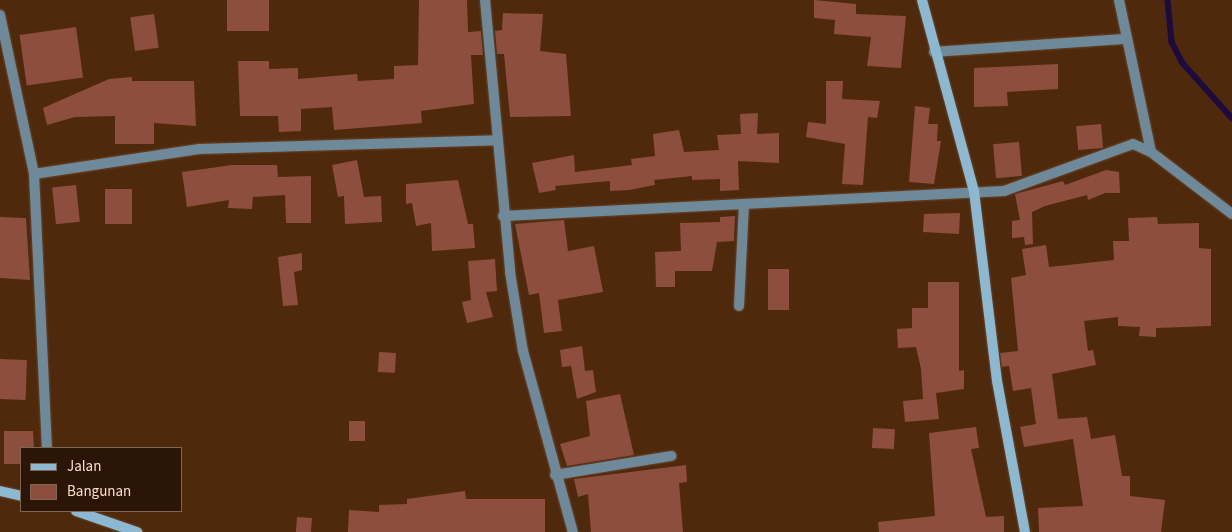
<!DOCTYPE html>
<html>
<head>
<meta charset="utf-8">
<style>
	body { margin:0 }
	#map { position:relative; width:1232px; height:532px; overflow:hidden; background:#4e290b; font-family:"Source Sans 3",sans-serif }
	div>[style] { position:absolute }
	.stream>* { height:5.5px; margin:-2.75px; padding:0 2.75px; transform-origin:2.75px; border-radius:2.75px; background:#1e0b3e }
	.building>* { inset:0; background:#8e4e3e; transform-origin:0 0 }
	.roads { filter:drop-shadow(0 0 1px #6a4629) drop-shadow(0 0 1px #6a4629) }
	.street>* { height:10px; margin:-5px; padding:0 5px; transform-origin:5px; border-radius:5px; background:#6e8999 }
	.secondary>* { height:10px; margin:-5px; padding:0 5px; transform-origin:5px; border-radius:5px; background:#8db8d2 }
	span { translate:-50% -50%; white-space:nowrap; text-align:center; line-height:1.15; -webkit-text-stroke:4.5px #2b1506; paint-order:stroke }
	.legend { position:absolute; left:20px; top:447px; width:162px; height:65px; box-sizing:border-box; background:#2b1506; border:1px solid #7f6554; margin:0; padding:6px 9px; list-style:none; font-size:15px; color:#fcddc9 }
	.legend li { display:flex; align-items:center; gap:10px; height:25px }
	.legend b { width:25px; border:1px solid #7f6554 }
</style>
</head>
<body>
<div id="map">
	<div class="stream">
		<i style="left:1168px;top:0;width:42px;rotate:84.6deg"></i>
		<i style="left:1172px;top:42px;width:22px;rotate:63deg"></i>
		<i style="left:1182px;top:62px;width:75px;rotate:48.2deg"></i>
	</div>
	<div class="building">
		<i style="left:227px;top:0;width:42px;height:31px"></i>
		<i style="clip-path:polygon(419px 0,467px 0,468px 32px,481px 31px,483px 55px,471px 55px,474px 104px,421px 111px,422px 123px,334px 130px,332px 107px,301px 109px,301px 131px,279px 132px,278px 116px,240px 116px,238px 61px,269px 61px,269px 69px,298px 68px,298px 79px,357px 74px,358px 81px,394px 79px,394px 66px,418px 65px)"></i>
		<i style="clip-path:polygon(814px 0,856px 4px,856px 14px,906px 16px,901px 68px,867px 66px,871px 37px,834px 34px,835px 20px,814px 18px)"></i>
		<i style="clip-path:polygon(503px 13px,543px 14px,540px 51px,566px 54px,571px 116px,510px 117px,504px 54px,497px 54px,495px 31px,502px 30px)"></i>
		<i style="left:154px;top:14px;width:34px;height:24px;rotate:82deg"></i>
		<i style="left:76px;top:27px;width:51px;height:57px;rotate:82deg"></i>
		<i style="clip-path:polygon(1058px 64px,1058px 89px,1007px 92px,1008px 106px,974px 107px,974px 68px)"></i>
		<i style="clip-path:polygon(132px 77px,132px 81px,194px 81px,196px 126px,154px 123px,154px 144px,115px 144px,115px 116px,75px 117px,47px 125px,43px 108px,109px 79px)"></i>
		<i style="clip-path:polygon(826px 81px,843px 81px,842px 99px,880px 101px,877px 118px,868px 117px,863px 185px,842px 184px,845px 144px,806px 137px,808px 122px,826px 124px)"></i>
		<i style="clip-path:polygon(915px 106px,930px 108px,928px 124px,938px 124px,937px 141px,941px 141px,934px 184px,909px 182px)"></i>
		<i style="clip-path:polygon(758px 113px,757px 134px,779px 133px,779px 163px,738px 161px,739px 190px,720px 191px,720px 179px,692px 180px,692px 176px,654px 180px,655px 185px,629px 190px,610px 191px,610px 181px,555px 186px,556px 190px,539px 193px,532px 163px,574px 155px,575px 172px,632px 165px,631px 159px,655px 156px,653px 134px,679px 130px,684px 152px,719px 150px,717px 135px,741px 134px,740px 114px)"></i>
		<i style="left:1101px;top:124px;width:24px;height:25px;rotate:85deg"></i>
		<i style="left:1019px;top:142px;width:34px;height:26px;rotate:85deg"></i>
		<i style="clip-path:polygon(357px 160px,364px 197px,381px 196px,382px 222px,345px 224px,344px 196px,338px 197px,332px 165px)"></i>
		<i style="clip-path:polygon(232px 165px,277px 165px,278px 177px,311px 176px,311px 223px,286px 223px,285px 195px,253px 197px,252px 209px,228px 208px,229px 200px,187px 207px,182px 172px)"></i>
		<i style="clip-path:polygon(1106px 170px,1119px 172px,1120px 193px,1105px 193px,1088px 200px,1087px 195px,1045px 206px,1032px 212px,1033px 244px,1025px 245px,1024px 237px,1012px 238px,1012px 221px,1020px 220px,1015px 194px,1063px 181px,1065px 185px)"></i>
		<i style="clip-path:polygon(458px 180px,468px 224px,473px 224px,475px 248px,432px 251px,431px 223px,416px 226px,412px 203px,406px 204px,406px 184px)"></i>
		<i style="left:76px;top:185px;width:37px;height:24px;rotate:84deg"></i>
		<i style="left:105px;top:189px;width:27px;height:35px"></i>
		<i style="clip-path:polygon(960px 213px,959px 234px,923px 232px,924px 214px)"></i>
		<i style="clip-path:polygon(735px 216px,734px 241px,717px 242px,712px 271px,675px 271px,675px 287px,656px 287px,655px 252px,681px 251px,680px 223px,720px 222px,720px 217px)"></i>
		<i style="clip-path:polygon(0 217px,26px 218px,30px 280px,0 278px)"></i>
		<i style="clip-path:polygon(1157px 217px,1158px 224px,1199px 223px,1199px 248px,1211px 249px,1211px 326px,1156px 328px,1156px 337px,1139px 336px,1140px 327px,1118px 326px,1118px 317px,1084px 321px,1088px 351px,1093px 350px,1096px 365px,1052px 374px,1058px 419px,1087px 417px,1091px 439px,1115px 435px,1122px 476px,1130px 476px,1130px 496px,1165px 500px,1161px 532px,1039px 532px,1038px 508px,1083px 506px,1073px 439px,1024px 447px,1020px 427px,1036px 424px,1031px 388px,1013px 391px,1009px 366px,1002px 367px,1000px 353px,1018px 351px,1011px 278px,1026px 275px,1022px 249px,1046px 245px,1049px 267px,1114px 260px,1113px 241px,1129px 241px,1128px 218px)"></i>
		<i style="clip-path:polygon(564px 220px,568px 251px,594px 246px,603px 292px,558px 300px,562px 331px,544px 333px,539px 293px,529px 295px,515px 224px)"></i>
		<i style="clip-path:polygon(302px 253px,302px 270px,294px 272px,298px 305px,283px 306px,278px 257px)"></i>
		<i style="clip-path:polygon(495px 259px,497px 291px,486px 292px,493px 317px,467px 323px,462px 302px,471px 300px,468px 261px)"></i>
		<i style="left:768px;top:269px;width:21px;height:41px"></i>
		<i style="clip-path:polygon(928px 282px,959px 282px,959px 371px,964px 370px,964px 389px,936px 393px,939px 419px,905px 422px,903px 401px,923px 399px,921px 369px,916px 347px,898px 348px,897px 329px,912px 328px,912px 308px,928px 308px)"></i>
		<i style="clip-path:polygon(582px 346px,585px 371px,593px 370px,596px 392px,577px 399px,571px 366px,562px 367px,560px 350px)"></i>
		<i style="left:379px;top:352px;width:17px;height:20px;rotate:3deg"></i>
		<i style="left:0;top:359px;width:27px;height:40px;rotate:2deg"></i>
		<i style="clip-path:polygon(620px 394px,634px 455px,567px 466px,560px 444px,590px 436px,586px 401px)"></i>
		<i style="left:349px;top:421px;width:16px;height:20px"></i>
		<i style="clip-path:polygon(976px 427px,979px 448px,971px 449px,986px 517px,1004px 516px,1004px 532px,879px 532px,878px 522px,935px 516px,929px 433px)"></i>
		<i style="left:873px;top:428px;width:22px;height:20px;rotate:3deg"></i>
		<i style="clip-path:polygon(4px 431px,33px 431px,34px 448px,21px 448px,21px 464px,4px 464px)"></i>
		<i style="clip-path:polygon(686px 465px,687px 482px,679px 483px,683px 532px,591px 532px,588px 494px,578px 497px,574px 479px)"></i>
		<i style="clip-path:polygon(465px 491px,466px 499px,545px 499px,545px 532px,348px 532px,349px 510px,379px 512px,379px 505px,407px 504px,407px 499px)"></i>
		<i style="left:297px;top:517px;width:15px;height:15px;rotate:4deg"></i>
	</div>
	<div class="roads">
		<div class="street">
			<i style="left:485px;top:0;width:273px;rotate:84.7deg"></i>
			<i style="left:510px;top:272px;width:80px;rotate:80.7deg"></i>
			<i style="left:523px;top:351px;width:188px;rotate:74.6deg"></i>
			<i style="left:1119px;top:0;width:155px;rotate:78.1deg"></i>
			<i style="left:0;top:15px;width:163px;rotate:77.9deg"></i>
			<i style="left:34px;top:174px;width:274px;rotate:87.3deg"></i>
			<i style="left:934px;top:52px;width:189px;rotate:-3.9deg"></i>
			<i style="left:34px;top:174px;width:167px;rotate:-8.6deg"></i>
			<i style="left:199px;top:149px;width:299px;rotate:-1.7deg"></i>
			<i style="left:503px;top:216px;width:502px;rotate:-2.86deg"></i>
			<i style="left:1004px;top:191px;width:137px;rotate:-20deg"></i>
			<i style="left:1133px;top:144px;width:20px;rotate:24deg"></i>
			<i style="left:1151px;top:152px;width:102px;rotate:37.4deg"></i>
			<i style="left:739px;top:306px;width:102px;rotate:-87.2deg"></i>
			<i style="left:555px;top:475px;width:118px;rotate:-9.3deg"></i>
		</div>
		<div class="secondary">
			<i style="left:922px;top:0;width:198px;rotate:74.8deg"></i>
			<i style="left:974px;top:191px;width:191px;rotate:83.1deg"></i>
			<i style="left:997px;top:381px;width:154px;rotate:79.5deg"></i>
			<i style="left:0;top:491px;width:22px;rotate:13deg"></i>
			<i style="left:76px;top:511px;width:65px;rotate:19deg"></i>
		</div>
	</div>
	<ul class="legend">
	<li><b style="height:6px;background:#8db8d2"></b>Jalan</li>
	<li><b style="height:14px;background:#8e4e3e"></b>Bangunan</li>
	</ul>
</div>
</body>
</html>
